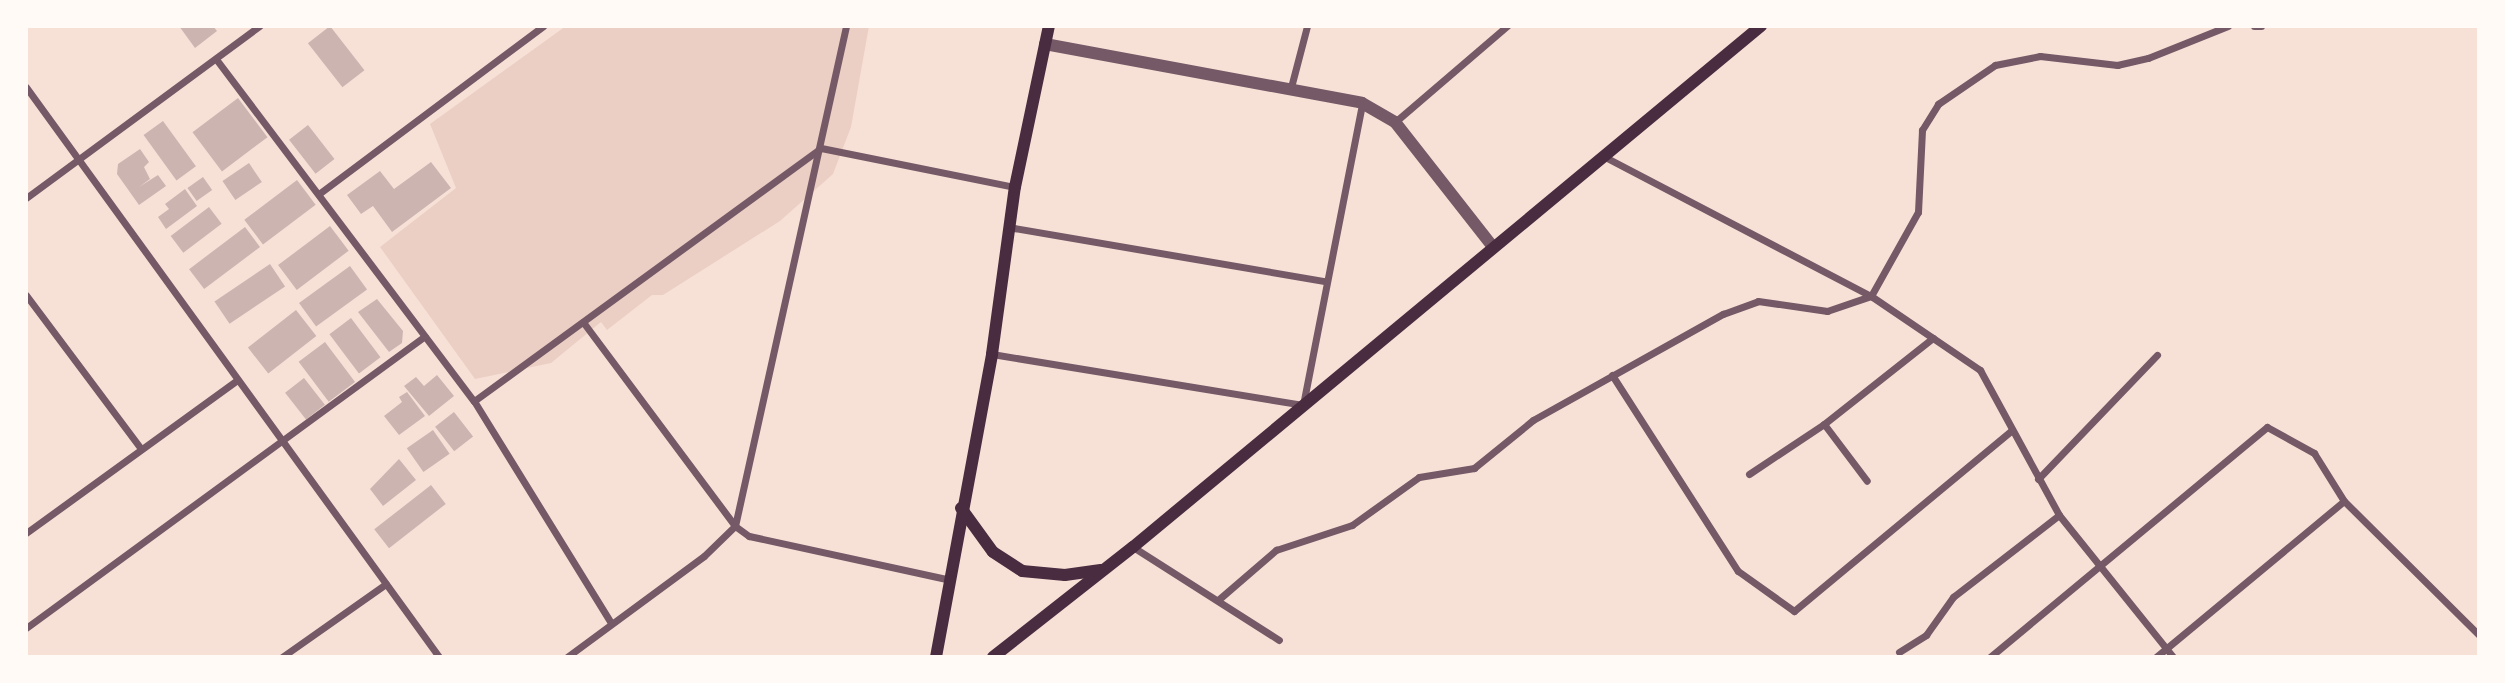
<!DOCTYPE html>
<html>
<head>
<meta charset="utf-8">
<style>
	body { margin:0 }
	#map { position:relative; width:2505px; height:683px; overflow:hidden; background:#f7e1d7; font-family:"Space Grotesk",sans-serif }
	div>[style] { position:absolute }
	.green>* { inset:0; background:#ebcfc5 }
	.building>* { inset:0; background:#ccb4b1; transform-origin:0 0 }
	.minor>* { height:7px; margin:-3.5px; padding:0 3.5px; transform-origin:3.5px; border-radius:3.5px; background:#755966 }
	.tertiary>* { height:12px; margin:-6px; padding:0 6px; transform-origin:6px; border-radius:6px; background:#755966 }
	.secondary>* { height:12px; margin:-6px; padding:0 6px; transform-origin:6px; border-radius:6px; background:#4a2c40 }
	span { translate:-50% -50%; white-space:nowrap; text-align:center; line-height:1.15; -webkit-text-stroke:5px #fffaf5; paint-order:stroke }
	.frame { position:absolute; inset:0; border:28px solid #fffaf5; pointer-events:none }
</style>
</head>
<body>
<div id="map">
	<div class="green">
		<i style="clip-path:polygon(566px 26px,869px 26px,851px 127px,833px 174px,780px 221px,663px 295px,652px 295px,607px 330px,601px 322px,551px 363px,475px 379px,380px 247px,456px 188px,430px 124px)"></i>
	</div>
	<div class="building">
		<i style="clip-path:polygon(179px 26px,213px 26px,217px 31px,195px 48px)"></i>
		<i style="left:330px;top:26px;width:56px;height:28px;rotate:52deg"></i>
		<i style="left:238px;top:98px;width:49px;height:57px;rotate:53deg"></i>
		<i style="left:163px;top:121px;width:56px;height:24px;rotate:54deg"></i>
		<i style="left:308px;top:125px;width:43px;height:24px;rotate:52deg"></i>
		<i style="clip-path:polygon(140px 149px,149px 162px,144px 167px,150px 179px,139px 187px,158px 175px,166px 186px,139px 205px,117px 174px,118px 164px)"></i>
		<i style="clip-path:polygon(431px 162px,451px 188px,392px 232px,373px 206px,361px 214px,347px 195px,380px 171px,394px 189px)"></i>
		<i style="left:249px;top:163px;width:23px;height:32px;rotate:56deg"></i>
		<i style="left:203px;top:177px;width:16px;height:19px;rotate:55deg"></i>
		<i style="left:297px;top:180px;width:31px;height:66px;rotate:53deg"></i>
		<i style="clip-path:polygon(185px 189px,197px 206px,166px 229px,158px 217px,169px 209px,165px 204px)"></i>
		<i style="left:209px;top:207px;width:21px;height:48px;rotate:53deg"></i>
		<i style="left:330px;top:226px;width:31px;height:65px;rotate:53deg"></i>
		<i style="left:245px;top:227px;width:25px;height:70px;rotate:53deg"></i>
		<i style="left:270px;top:264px;width:27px;height:67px;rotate:56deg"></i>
		<i style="left:350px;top:266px;width:29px;height:63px;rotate:54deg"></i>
		<i style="clip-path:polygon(377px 299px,403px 331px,402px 343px,389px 352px,358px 312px)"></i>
		<i style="left:296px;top:310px;width:33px;height:61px;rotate:52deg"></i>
		<i style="left:351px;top:318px;width:49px;height:27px;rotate:53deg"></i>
		<i style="left:325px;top:342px;width:50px;height:33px;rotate:53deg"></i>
		<i style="clip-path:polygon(437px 375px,454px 396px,429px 416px,404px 386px,416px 377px,424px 386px)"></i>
		<i style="left:304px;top:378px;width:34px;height:24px;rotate:52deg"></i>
		<i style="clip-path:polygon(407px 392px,425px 416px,399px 435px,384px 416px,402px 402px,399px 397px)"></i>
		<i style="left:454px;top:412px;width:31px;height:24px;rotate:52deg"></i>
		<i style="left:433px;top:430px;width:29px;height:32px;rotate:55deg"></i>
		<i style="clip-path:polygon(399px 459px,416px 480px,383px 506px,370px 489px)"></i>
		<i style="left:431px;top:485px;width:24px;height:72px;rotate:52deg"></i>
	</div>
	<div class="minor">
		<i style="left:2254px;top:26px;width:7px"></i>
		<i style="left:216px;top:59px;width:428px;rotate:53deg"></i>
		<i style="left:474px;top:401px;width:261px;rotate:58.3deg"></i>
		<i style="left:26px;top:87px;width:704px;rotate:54.07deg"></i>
		<i style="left:1290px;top:91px;width:67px;rotate:-75.3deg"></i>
		<i style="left:1395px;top:122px;width:148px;rotate:-40.6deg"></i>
		<i style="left:1605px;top:157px;width:300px;rotate:27.6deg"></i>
		<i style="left:1871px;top:296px;width:132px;rotate:34.2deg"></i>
		<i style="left:1980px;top:370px;width:165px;rotate:61.4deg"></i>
		<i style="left:2059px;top:515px;width:182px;rotate:51.2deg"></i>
		<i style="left:320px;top:193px;width:279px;rotate:-36.8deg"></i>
		<i style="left:26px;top:198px;width:290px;rotate:-36.4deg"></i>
		<i style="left:1008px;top:227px;width:321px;rotate:9.7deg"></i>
		<i style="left:26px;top:295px;width:192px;rotate:53.2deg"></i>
		<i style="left:583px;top:322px;width:254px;rotate:53.3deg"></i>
		<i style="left:735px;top:526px;width:17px;rotate:36deg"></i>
		<i style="left:749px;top:536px;width:203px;rotate:12.3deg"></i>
		<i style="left:992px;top:354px;width:315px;rotate:9.3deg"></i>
		<i style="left:1303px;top:405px;width:308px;rotate:-78.9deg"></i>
		<i style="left:1612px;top:375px;width:233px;rotate:57.3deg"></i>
		<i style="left:1738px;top:571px;width:69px;rotate:35.5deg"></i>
		<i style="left:1794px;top:611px;width:283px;rotate:-39.7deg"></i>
		<i style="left:474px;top:401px;width:429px;rotate:-36.1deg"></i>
		<i style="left:821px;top:148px;width:198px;rotate:11.4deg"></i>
		<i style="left:1824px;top:424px;width:71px;rotate:53deg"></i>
		<i style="left:1749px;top:474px;width:90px;rotate:-33.7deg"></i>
		<i style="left:1824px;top:424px;width:139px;rotate:-38.3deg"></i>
		<i style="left:2038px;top:479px;width:172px;rotate:-46.2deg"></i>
		<i style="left:26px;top:533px;width:261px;rotate:-35.9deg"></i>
		<i style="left:1133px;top:547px;width:173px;rotate:32.5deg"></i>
		<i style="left:1218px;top:600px;width:77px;rotate:-40.8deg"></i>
		<i style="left:1276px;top:550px;width:80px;rotate:-18.2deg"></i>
		<i style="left:1352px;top:525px;width:82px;rotate:-35.6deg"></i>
		<i style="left:1419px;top:477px;width:56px;rotate:-9.3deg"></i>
		<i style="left:1474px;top:468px;width:76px;rotate:-39.1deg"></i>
		<i style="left:1533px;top:420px;width:218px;rotate:-29.2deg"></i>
		<i style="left:1723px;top:314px;width:37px;rotate:-20deg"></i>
		<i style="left:1758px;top:301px;width:70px;rotate:8.2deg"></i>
		<i style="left:1827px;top:311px;width:46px;rotate:-18.8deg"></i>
		<i style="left:1871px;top:296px;width:96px;rotate:-60.8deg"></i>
		<i style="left:1918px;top:212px;width:82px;rotate:-87.2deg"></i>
		<i style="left:1922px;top:130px;width:31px;rotate:-58deg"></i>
		<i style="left:1938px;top:104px;width:69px;rotate:-34.4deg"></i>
		<i style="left:1995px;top:65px;width:46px;rotate:-11.3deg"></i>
		<i style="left:2040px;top:56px;width:78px;rotate:6.7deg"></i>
		<i style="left:2117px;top:65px;width:32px;rotate:-13deg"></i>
		<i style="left:2148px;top:58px;width:86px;rotate:-21.8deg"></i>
		<i style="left:26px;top:628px;width:494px;rotate:-36.2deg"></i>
		<i style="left:1899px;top:652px;width:32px;rotate:-32deg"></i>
		<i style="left:1926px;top:635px;width:47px;rotate:-54.6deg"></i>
		<i style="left:1953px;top:597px;width:134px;rotate:-37.7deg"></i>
		<i style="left:282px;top:657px;width:127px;rotate:-35.1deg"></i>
		<i style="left:567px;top:657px;width:170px;rotate:-36.4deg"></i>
		<i style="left:704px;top:556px;width:43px;rotate:-44.1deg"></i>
		<i style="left:735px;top:526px;width:512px;rotate:-77.48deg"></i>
		<i style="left:1990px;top:657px;width:360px;rotate:-39.7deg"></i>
		<i style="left:2267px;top:427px;width:54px;rotate:29deg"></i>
		<i style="left:2314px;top:453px;width:57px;rotate:58deg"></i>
		<i style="left:2344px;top:501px;width:190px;rotate:44.8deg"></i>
		<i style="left:2156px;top:657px;width:244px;rotate:-39.7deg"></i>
	</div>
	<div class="tertiary">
		<i style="left:1045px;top:44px;width:322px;rotate:10.5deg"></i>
		<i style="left:1362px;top:103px;width:38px;rotate:30deg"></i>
		<i style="left:1395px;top:122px;width:159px;rotate:51.9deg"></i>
	</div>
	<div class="secondary">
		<i style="left:961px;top:508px;width:54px;rotate:54deg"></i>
		<i style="left:993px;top:552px;width:35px;rotate:33deg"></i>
		<i style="left:1022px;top:571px;width:43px;rotate:5.3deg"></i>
		<i style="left:1065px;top:575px;width:36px;rotate:-8deg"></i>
		<i style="left:936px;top:657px;width:308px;rotate:-79.5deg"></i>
		<i style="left:992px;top:354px;width:169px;rotate:-82.2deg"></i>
		<i style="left:1015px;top:187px;width:165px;rotate:-78.1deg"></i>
		<i style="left:993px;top:657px;width:178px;rotate:-38.2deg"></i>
		<i style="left:1133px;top:547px;width:816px;rotate:-39.68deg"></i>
	</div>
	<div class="frame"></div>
</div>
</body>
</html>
